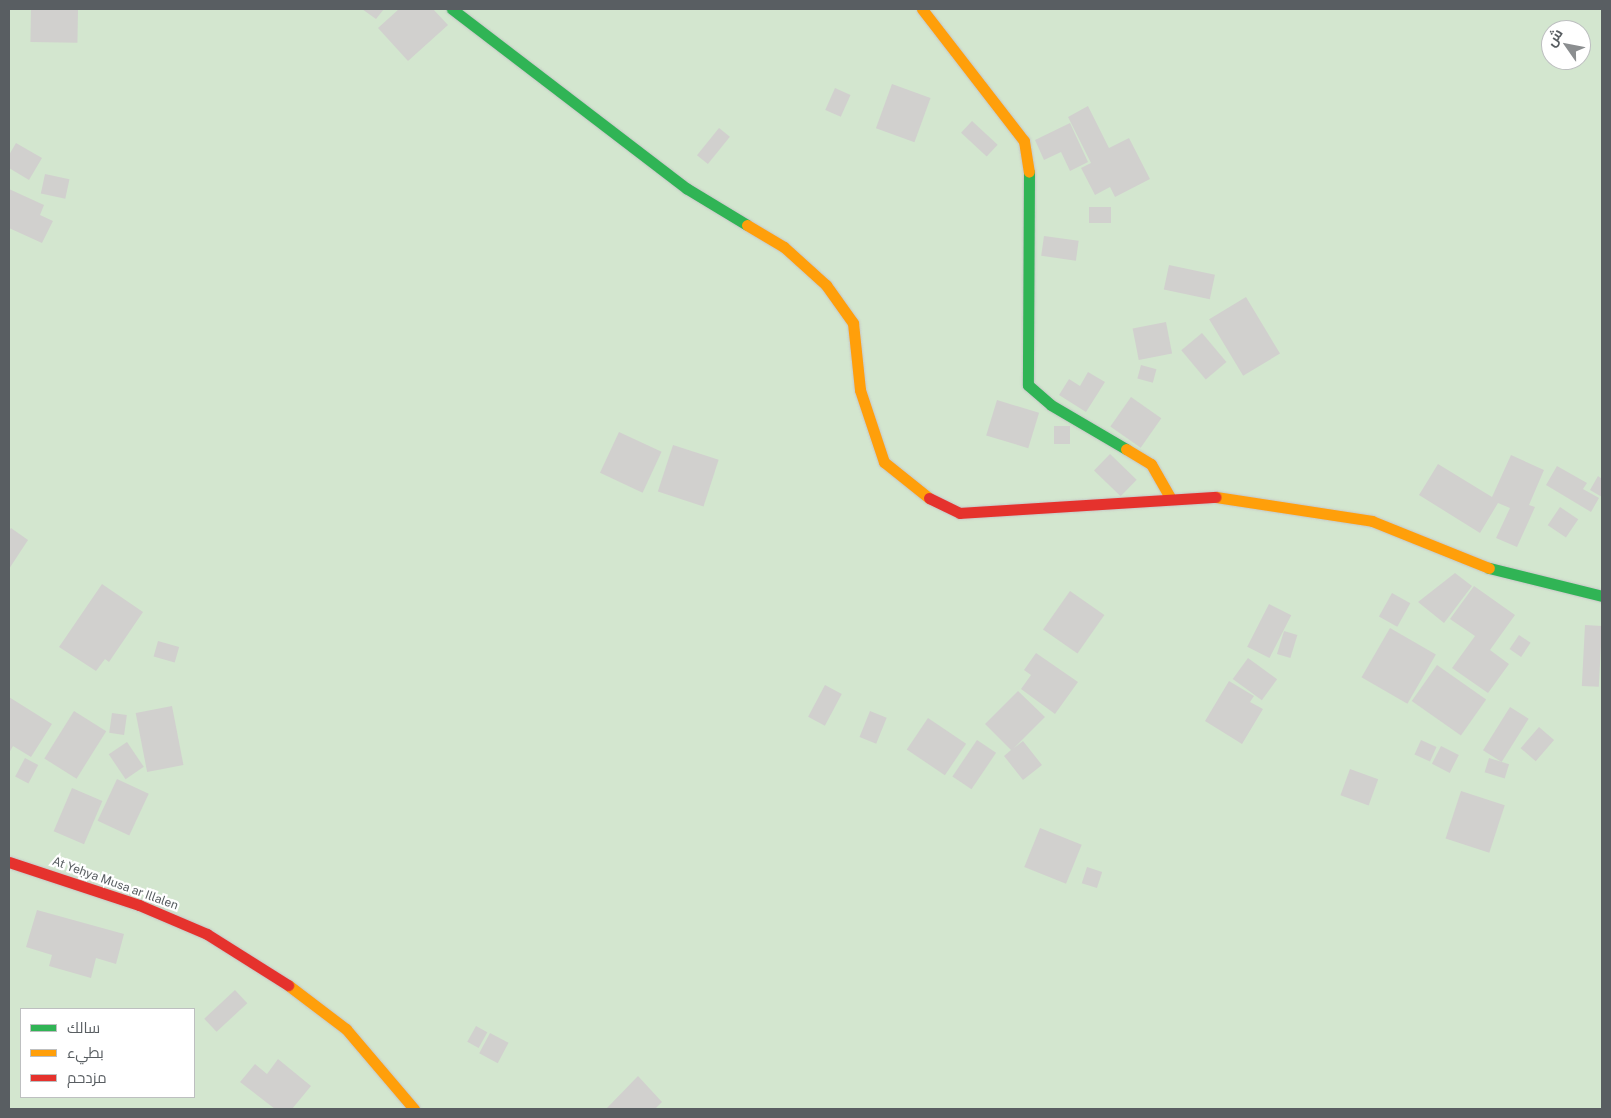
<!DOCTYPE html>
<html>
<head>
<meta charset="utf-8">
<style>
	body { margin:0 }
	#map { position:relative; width:1611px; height:1118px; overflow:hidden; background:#e9e8e4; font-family:"Public Sans",Cairo,sans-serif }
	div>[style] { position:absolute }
	.green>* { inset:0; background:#d3e6cf }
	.building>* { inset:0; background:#d1d0ce; transform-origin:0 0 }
	.roads { filter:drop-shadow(0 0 1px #c6c6c6) drop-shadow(0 0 1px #c6c6c6) }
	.fast>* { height:11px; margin:-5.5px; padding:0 5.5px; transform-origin:5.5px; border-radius:5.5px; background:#30b455 }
	.slow>* { height:11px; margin:-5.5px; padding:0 5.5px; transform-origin:5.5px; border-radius:5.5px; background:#ff9f0a }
	.jam>* { height:11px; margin:-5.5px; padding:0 5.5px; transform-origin:5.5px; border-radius:5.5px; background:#e5322d }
	span { translate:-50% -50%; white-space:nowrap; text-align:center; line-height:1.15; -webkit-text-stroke:4.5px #fff; paint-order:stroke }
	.street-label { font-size:12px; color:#595e62 }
	.frame { position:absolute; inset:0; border:10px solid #595e62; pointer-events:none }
	.legend { position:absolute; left:20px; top:1008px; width:175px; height:90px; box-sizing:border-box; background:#fff; border:1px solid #bdbfc0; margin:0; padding:6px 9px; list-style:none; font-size:15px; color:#595e62 }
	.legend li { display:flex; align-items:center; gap:10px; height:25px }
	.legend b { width:25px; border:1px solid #bdbfc0 }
	.north { position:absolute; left:1541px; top:20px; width:50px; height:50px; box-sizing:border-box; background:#fff; border:1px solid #bdbfc0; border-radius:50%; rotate:303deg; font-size:14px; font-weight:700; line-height:20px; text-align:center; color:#595e62 }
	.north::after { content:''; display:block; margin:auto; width:18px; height:22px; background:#8b8e90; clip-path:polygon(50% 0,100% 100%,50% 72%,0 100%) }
</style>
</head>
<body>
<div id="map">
	<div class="green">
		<i style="clip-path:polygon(evenodd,9px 9px,1602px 9px,1602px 1109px,9px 1109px,9px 9px,1551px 30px,1581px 30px,1581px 60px,1551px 60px,1551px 30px,9px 9px,21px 1009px,194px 1009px,194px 1097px,21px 1097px,21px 1009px)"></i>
	</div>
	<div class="building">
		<i style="left:31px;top:9px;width:47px;height:33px;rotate:1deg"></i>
		<i style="clip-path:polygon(362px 9px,384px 9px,376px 19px)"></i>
		<i style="clip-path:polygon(399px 9px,433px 9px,448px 25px,408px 61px,378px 28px)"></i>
		<i style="left:892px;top:84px;width:41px;height:47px;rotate:20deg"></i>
		<i style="left:835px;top:88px;width:17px;height:24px;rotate:24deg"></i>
		<i style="clip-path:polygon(1088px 106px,1109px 148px,1129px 138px,1150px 179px,1115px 197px,1110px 187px,1095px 195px,1081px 168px,1091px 163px,1068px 117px)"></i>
		<i style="left:972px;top:121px;width:35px;height:16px;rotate:43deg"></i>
		<i style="clip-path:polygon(1070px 123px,1088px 162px,1070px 171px,1061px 152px,1044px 160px,1035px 140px)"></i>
		<i style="left:719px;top:128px;width:14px;height:35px;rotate:39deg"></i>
		<i style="clip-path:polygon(16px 143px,42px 158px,29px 180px,9px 168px,9px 155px)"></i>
		<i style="left:45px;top:174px;width:25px;height:20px;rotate:12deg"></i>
		<i style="clip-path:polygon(9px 189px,44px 205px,40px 215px,53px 221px,42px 243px,9px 228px)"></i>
		<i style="left:1089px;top:207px;width:22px;height:16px"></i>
		<i style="left:1044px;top:236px;width:35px;height:20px;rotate:8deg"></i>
		<i style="left:1169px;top:265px;width:47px;height:25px;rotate:12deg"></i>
		<i style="left:1246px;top:297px;width:66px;height:43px;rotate:59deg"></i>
		<i style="left:1166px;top:322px;width:32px;height:34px;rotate:79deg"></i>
		<i style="left:1202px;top:333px;width:38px;height:27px;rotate:50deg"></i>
		<i style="left:1141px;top:365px;width:16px;height:14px;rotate:15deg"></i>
		<i style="clip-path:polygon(1088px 372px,1105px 382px,1086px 412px,1059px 395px,1069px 379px,1080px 386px)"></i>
		<i style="left:1131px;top:397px;width:37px;height:36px;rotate:35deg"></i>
		<i style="left:997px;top:400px;width:44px;height:37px;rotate:17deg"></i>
		<i style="left:1054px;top:426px;width:16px;height:18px"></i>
		<i style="left:619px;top:432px;width:47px;height:45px;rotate:25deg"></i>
		<i style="left:673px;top:445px;width:48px;height:49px;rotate:18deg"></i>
		<i style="left:1110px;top:454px;width:37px;height:23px;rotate:44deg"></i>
		<i style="clip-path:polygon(1511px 455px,1544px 470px,1529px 505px,1535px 507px,1517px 547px,1496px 538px,1510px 508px,1498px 503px,1480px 533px,1419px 495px,1438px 464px,1492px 497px)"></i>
		<i style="clip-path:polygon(1557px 466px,1587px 483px,1583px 489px,1599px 498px,1591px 512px,1546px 485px)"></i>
		<i style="clip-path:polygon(1598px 476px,1602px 479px,1602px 497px,1590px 490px)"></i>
		<i style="left:1560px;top:507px;width:22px;height:22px;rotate:34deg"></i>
		<i style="clip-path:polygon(11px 528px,28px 540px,9px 569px,9px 531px)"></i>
		<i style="clip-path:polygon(1455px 573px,1472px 586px,1444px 623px,1418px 602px)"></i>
		<i style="clip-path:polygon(102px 584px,143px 612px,109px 662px,105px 659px,96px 671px,59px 647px)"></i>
		<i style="clip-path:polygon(1474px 586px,1515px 615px,1490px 650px,1509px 664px,1488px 693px,1452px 668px,1475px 636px,1450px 619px)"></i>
		<i style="left:1070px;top:591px;width:42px;height:47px;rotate:35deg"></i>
		<i style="left:1392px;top:593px;width:21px;height:27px;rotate:29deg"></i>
		<i style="left:1269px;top:604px;width:25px;height:48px;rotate:27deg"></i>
		<i style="left:1585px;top:625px;width:17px;height:61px;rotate:3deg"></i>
		<i style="left:1390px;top:628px;width:53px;height:57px;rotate:30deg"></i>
		<i style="left:1284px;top:631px;width:14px;height:24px;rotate:17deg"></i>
		<i style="left:1519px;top:635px;width:14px;height:17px;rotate:34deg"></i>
		<i style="left:158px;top:641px;width:22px;height:16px;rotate:16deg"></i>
		<i style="clip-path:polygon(1036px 653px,1078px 682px,1055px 714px,1021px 689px,1031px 675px,1024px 670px)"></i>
		<i style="left:1248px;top:658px;width:36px;height:26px;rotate:36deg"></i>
		<i style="left:1437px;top:665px;width:60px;height:44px;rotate:35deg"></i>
		<i style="clip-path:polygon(1229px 681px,1254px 696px,1250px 702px,1263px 709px,1242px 744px,1205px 721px)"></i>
		<i style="left:825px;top:685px;width:19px;height:36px;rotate:28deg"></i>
		<i style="clip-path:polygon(1018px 691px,1045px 717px,1014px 748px,1023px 741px,1042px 765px,1023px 780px,1004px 756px,1011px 750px,985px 724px)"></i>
		<i style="clip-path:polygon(9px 697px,52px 724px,31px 757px,13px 746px,9px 753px)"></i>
		<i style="left:172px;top:706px;width:60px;height:37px;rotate:79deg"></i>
		<i style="left:1510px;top:707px;width:22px;height:51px;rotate:32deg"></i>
		<i style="left:74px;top:711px;width:38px;height:56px;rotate:32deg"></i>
		<i style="left:870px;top:711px;width:18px;height:28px;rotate:22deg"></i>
		<i style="left:112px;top:713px;width:15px;height:20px;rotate:8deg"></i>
		<i style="left:928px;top:718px;width:46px;height:38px;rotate:34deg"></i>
		<i style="left:1539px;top:727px;width:20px;height:28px;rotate:41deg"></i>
		<i style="left:977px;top:740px;width:23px;height:44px;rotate:34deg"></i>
		<i style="left:1421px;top:740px;width:17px;height:16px;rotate:24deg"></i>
		<i style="left:127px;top:742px;width:30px;height:22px;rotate:56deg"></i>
		<i style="left:1441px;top:746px;width:20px;height:20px;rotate:27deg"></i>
		<i style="left:25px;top:758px;width:15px;height:21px;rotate:28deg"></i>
		<i style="left:1489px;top:758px;width:21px;height:15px;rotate:17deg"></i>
		<i style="left:1350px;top:769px;width:30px;height:28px;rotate:20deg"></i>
		<i style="left:117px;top:779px;width:35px;height:46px;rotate:25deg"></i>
		<i style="left:72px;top:788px;width:33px;height:47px;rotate:23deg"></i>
		<i style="left:1461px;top:791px;width:46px;height:50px;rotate:18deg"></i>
		<i style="left:1040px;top:828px;width:45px;height:42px;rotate:22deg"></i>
		<i style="left:1087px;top:867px;width:16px;height:17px;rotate:18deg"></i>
		<i style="clip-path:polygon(37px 910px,124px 934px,116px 964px,96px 958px,91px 978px,49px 966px,52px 955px,26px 947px)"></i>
		<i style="left:235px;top:990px;width:18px;height:42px;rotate:47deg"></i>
		<i style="left:476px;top:1026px;width:13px;height:18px;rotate:29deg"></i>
		<i style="left:490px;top:1033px;width:21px;height:23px;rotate:28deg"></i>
		<i style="clip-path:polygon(278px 1059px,311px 1086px,292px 1109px,275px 1109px,240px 1082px,255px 1064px,267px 1074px)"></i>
		<i style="clip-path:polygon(638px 1076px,662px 1102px,655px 1109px,606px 1109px)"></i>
	</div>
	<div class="roads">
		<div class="fast">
			<i style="left:452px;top:9px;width:295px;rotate:37.4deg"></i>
			<i style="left:686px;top:188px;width:71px;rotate:31.2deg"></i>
			<i style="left:1029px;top:172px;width:213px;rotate:90.3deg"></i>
			<i style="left:1028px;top:385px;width:30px;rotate:41deg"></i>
			<i style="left:1051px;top:405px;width:87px;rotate:30.4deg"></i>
			<i style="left:1489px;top:568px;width:116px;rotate:13.9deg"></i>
		</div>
		<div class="slow">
			<i style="left:922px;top:9px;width:167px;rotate:52.3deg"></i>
			<i style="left:1024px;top:141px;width:31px;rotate:81deg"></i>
			<i style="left:747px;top:225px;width:43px;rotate:30.7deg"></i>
			<i style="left:784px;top:247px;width:57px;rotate:42.1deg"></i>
			<i style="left:826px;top:285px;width:47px;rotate:54.6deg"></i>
			<i style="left:853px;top:323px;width:67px;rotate:84deg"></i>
			<i style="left:860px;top:390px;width:76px;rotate:71.6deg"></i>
			<i style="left:884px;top:462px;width:58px;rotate:38.7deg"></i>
			<i style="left:1126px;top:449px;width:29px;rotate:31deg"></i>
			<i style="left:1151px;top:464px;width:40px;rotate:60.3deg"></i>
			<i style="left:1216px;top:497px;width:158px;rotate:8.7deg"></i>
			<i style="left:1372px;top:521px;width:126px;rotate:21.9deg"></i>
			<i style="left:288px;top:985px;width:73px;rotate:37.2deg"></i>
			<i style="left:346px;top:1029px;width:105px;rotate:49.6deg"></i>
		</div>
		<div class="jam">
			<i style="left:929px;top:498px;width:34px;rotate:26deg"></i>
			<i style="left:960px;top:513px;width:256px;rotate:-3.6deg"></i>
			<i style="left:9px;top:862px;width:137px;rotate:18.3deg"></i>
			<i style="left:139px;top:905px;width:74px;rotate:23.1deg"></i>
			<i style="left:207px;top:934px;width:96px;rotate:32.2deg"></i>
		</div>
	</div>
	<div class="street-label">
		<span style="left:115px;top:884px;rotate:20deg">At Yeḥya Musa ar Illalen</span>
	</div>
	<div class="frame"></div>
	<ul class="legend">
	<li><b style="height:6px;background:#30b455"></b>سالك</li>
	<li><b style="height:6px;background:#ff9f0a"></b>بطيء</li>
	<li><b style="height:6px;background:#e5322d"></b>مزدحم</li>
	</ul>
	<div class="north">ش</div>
</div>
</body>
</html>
